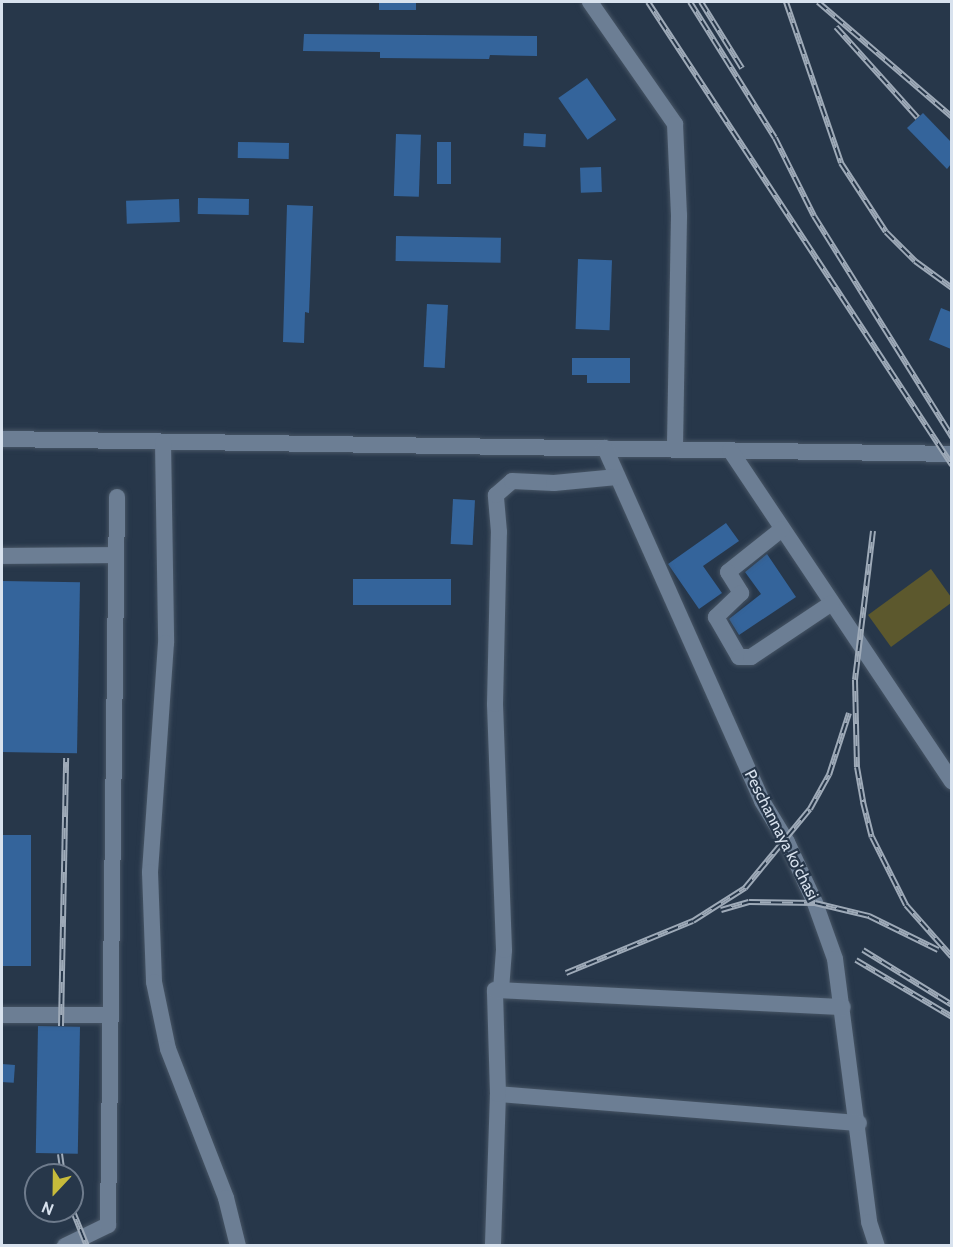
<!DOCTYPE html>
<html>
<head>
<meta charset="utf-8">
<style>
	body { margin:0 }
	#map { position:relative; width:953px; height:1247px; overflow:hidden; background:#27374a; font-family:Cabin,sans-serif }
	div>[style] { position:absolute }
	.green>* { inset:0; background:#5c582d }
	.building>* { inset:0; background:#34649b; transform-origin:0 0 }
	.roads { filter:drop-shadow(0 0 2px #475565) drop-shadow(0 0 2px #475565) }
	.minor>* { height:16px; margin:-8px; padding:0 8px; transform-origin:8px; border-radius:8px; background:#6c7e94 }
	.rail>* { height:6px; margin-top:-3px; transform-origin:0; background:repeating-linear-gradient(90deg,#27374a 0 11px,#9eaab8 0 22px); box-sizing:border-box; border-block:2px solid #9eaab8 }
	span { translate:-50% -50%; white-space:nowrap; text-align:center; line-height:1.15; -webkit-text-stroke:4.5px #27374a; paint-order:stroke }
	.street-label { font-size:16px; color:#d8e2ee }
	.frame { position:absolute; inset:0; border:3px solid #d8e2ee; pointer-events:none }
	.north { position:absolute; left:24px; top:1163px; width:60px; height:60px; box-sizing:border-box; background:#27374a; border:2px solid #6e7b8c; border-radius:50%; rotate:202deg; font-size:16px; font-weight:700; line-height:24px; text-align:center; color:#d8e2ee }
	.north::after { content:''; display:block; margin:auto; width:21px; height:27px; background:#c7bb3b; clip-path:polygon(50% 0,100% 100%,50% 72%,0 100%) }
</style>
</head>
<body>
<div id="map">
	<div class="green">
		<i style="clip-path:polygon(931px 569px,951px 597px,951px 603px,891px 647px,868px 615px)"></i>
	</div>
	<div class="building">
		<i style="left:379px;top:2px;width:37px;height:8px"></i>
		<i style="clip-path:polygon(304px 34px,537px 36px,537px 56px,490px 55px,489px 59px,380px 58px,380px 52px,303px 51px)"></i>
		<i style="left:587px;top:78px;width:51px;height:35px;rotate:55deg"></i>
		<i style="clip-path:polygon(923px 113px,951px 142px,951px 164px,947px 169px,907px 128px)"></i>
		<i style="left:524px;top:133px;width:22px;height:13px;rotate:3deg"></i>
		<i style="left:396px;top:134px;width:25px;height:62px;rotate:2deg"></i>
		<i style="left:238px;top:142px;width:51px;height:16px;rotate:1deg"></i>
		<i style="left:437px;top:142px;width:14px;height:42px"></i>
		<i style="left:601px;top:167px;width:25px;height:21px;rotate:88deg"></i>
		<i style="left:198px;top:198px;width:51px;height:16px;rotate:1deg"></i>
		<i style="left:179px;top:199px;width:23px;height:53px;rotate:88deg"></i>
		<i style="clip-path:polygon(287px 205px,313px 206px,309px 313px,305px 312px,304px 343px,283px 342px)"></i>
		<i style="left:396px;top:236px;width:105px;height:25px;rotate:1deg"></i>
		<i style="left:578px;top:259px;width:34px;height:70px;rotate:2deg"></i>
		<i style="left:427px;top:304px;width:21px;height:63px;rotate:3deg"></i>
		<i style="clip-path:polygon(941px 308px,951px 312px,951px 349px,929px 340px)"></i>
		<i style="clip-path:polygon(572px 358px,630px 358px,630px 383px,587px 383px,587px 375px,572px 375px)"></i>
		<i style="left:453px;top:499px;width:22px;height:45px;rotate:3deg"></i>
		<i style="clip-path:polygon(726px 523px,739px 541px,703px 566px,722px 593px,699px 609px,668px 564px)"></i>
		<i style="clip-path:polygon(767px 554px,796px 597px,739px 635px,729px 619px,761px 594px,745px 572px)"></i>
		<i style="left:353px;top:579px;width:98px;height:26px"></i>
		<i style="left:2px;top:581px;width:78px;height:171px;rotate:1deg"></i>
		<i style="left:2px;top:835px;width:29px;height:131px"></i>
		<i style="left:38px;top:1026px;width:42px;height:127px;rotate:1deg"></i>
		<i style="left:2px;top:1064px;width:13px;height:18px;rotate:4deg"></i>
	</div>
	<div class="roads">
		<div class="minor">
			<i style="left:590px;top:2px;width:149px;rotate:55.1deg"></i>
			<i style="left:675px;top:124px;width:92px;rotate:87.5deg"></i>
			<i style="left:679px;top:216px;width:233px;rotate:91deg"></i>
			<i style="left:2px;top:439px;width:950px;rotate:0.9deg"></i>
			<i style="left:163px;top:442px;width:201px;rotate:89.1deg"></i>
			<i style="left:166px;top:643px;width:230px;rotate:94deg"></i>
			<i style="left:150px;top:872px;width:110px;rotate:87.9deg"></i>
			<i style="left:154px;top:982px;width:68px;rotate:78.2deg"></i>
			<i style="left:168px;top:1049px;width:160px;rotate:68.7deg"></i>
			<i style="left:226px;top:1198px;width:49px;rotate:76deg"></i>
			<i style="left:605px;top:448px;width:386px;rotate:66deg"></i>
			<i style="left:762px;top:801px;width:48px;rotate:58.6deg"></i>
			<i style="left:787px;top:842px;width:67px;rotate:65.3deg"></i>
			<i style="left:815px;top:903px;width:59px;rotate:70.3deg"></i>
			<i style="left:835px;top:959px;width:265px;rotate:82.6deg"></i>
			<i style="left:869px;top:1222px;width:25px;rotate:72deg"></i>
			<i style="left:730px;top:450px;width:399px;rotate:56.2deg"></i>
			<i style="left:782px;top:529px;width:69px;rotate:141.5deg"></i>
			<i style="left:728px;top:572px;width:25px;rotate:58deg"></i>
			<i style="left:741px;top:593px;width:35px;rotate:136deg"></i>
			<i style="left:716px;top:617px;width:46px;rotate:60.1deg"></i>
			<i style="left:739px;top:657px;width:12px"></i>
			<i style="left:751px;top:657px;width:97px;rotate:-33.7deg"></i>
			<i style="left:2px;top:556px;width:114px;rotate:-0.5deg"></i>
			<i style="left:501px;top:990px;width:40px;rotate:-85.7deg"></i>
			<i style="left:504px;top:950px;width:246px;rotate:-92.1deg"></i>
			<i style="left:495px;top:704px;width:172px;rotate:-88.7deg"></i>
			<i style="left:499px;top:532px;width:37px;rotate:-95deg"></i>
			<i style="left:496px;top:495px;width:21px;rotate:-41deg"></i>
			<i style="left:512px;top:481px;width:42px;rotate:2.7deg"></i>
			<i style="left:554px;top:483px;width:63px;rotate:-5.4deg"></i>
			<i style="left:2px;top:1015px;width:109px"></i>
			<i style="left:498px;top:1094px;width:362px;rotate:4.6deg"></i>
			<i style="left:493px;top:1244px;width:150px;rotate:-88.1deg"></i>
			<i style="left:498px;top:1094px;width:104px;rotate:-91.7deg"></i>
			<i style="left:495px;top:990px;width:348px;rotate:2.8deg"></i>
			<i style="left:65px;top:1246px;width:48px;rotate:-26deg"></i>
			<i style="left:108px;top:1225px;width:728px;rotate:-89.29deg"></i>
		</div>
	</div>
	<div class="rail">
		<i style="left:648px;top:2px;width:554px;rotate:56.71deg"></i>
		<i style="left:690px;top:2px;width:160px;rotate:58deg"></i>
		<i style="left:775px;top:138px;width:87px;rotate:63.4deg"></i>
		<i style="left:814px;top:216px;width:261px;rotate:58deg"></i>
		<i style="left:701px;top:2px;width:78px;rotate:58.2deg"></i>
		<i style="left:786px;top:2px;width:170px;rotate:71.1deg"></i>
		<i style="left:841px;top:163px;width:82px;rotate:56.9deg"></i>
		<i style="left:886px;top:232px;width:41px;rotate:45deg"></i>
		<i style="left:915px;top:261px;width:46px;rotate:36.1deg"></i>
		<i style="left:818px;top:2px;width:177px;rotate:40.6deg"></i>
		<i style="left:836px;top:27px;width:122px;rotate:48deg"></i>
		<i style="left:873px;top:531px;width:150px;rotate:96.9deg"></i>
		<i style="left:855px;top:680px;width:87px;rotate:88.7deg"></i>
		<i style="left:857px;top:767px;width:36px;rotate:80deg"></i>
		<i style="left:863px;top:802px;width:36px;rotate:76deg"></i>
		<i style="left:872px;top:837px;width:76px;rotate:63.4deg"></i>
		<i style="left:906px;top:905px;width:69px;rotate:48.5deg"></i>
		<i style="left:721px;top:910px;width:29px;rotate:-16deg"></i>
		<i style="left:749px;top:902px;width:66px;rotate:0.9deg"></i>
		<i style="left:815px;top:903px;width:56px;rotate:13.5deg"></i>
		<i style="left:869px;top:916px;width:77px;rotate:26.2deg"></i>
		<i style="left:863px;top:950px;width:105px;rotate:31.7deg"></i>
		<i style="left:856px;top:960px;width:112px;rotate:30.7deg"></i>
		<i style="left:566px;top:973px;width:137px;rotate:-22.3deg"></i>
		<i style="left:693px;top:921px;width:62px;rotate:-32.4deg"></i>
		<i style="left:745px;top:888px;width:102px;rotate:-50.6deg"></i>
		<i style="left:810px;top:809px;width:39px;rotate:-61deg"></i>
		<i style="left:829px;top:775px;width:65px;rotate:-72.1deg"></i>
		<i style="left:61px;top:1026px;width:268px;rotate:-88.9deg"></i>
		<i style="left:60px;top:1154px;width:21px;rotate:82deg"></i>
		<i style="left:72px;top:1209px;width:40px;rotate:68deg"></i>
	</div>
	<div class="street-label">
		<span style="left:781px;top:835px;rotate:63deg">Peschannaya ko'chasi</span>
	</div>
	<div class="frame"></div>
	<div class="north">N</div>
</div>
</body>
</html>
